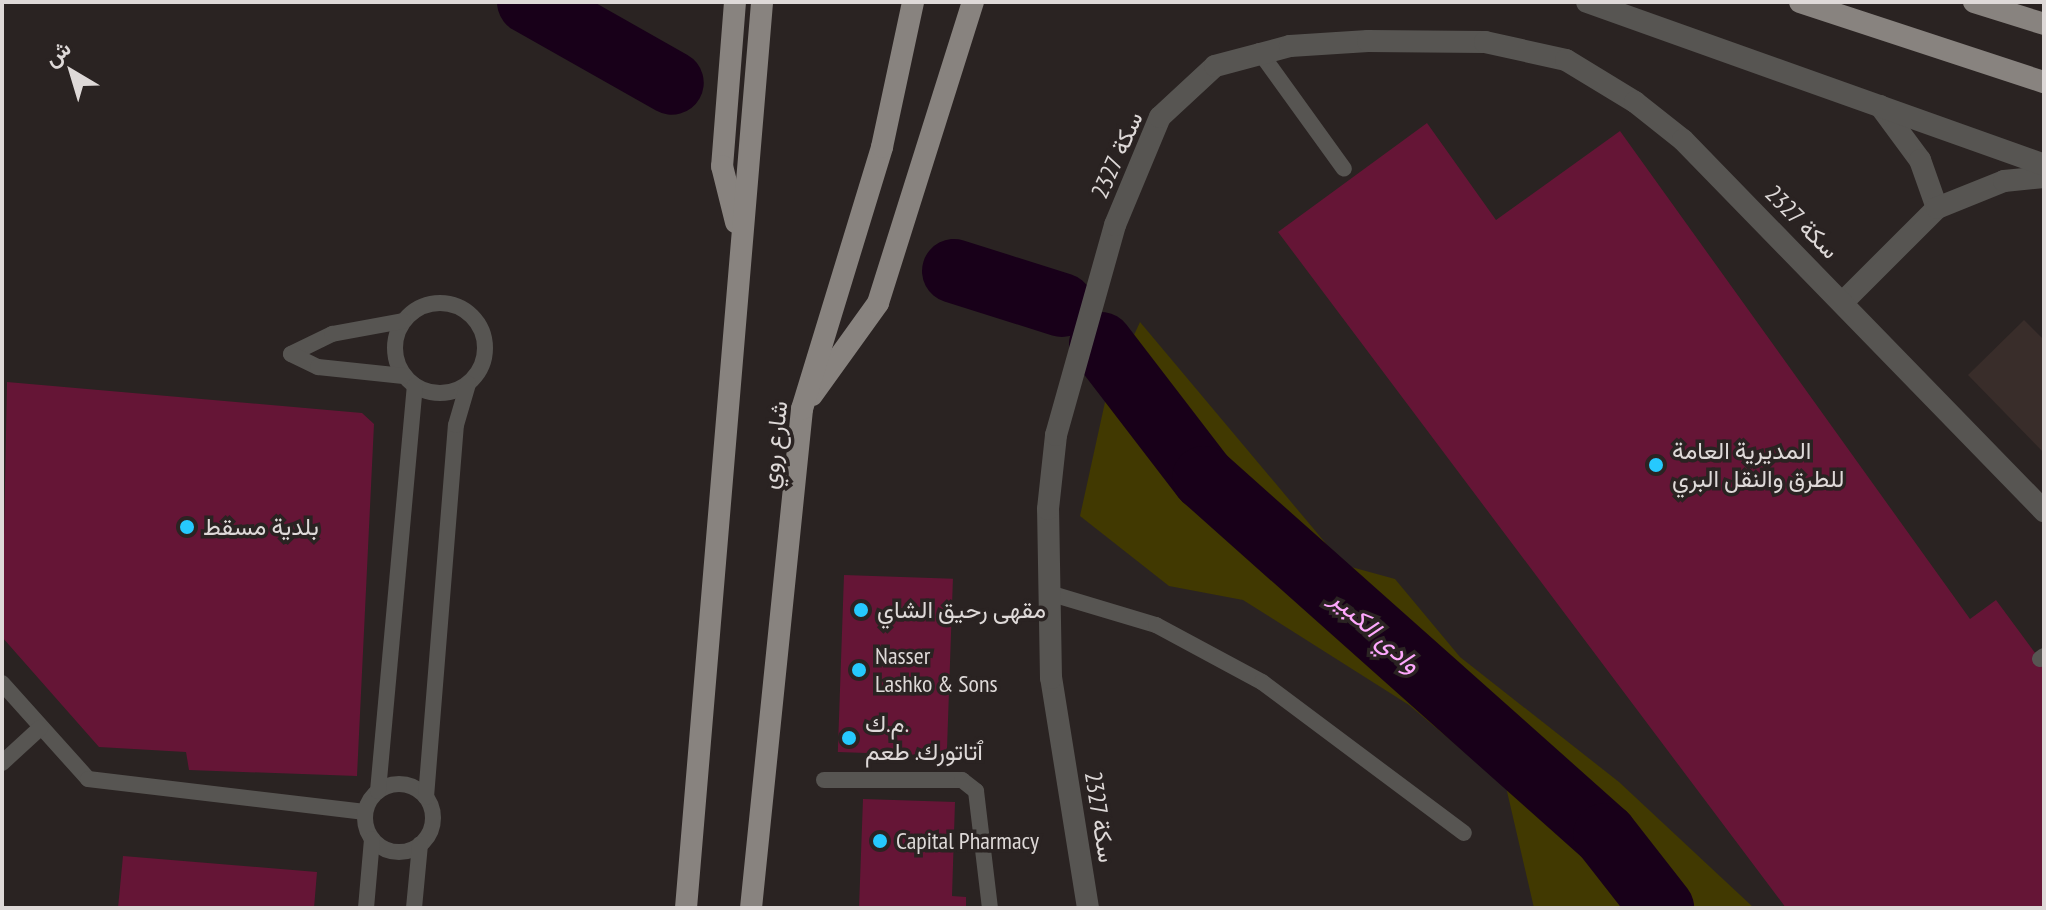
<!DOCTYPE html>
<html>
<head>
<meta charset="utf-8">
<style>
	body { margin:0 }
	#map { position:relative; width:2046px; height:910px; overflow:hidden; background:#2a2322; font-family:"PT Sans Narrow",Vazirmatn,sans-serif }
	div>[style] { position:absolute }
	.built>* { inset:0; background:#392d2a }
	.green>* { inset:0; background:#413901 }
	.river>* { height:64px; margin:-32px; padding:0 32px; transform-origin:32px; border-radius:32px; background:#180019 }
	.building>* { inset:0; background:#651536; transform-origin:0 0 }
	.service>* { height:16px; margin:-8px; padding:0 8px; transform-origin:8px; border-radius:8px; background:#575552 }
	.service>.ring { margin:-8px; padding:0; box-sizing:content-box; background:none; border:16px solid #575552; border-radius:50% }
	.minor>* { height:22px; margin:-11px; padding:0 11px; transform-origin:11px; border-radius:11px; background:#575552 }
	.tertiary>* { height:22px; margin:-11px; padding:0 11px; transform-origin:11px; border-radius:11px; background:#575552 }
	.primary>* { height:22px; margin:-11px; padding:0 11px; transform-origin:11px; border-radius:11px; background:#88837f }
	.dots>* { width:22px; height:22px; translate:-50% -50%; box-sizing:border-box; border:4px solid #2a2322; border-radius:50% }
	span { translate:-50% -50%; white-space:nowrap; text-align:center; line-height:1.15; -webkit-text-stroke:7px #2a2322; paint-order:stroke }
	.street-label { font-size:24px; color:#ded9d8 }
	.poi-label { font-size:24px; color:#ded9d8 }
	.left { translate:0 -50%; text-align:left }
	.water-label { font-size:26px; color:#fea8fd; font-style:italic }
	.frame { position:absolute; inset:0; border:4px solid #ded9d8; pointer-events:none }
	.north { position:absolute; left:32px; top:32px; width:80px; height:80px; -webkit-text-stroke:6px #2a2322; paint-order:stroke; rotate:322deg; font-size:22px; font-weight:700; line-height:32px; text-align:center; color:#ded9d8 }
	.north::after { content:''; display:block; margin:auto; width:28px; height:36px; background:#ded9d8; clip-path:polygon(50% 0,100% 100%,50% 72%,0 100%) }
</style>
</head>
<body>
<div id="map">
	<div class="built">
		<i style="clip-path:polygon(2024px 320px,2044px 340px,2044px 453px,1968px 375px)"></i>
	</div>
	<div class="green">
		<i style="clip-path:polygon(1140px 322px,1344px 565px,1395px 579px,1460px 657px,1619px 782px,1754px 908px,1534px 908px,1506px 787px,1409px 705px,1243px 600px,1169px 586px,1080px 516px,1107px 393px)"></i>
	</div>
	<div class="river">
		<i style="left:529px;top:2px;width:164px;rotate:29.5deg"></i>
		<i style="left:954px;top:271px;width:113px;rotate:17.5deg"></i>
		<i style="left:1101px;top:344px;width:169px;rotate:52.5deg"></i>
		<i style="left:1204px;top:478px;width:537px;rotate:41.68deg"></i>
		<i style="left:1605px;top:835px;width:93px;rotate:52deg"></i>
	</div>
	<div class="building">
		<i style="clip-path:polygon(1427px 123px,1496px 220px,1620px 131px,1970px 619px,1996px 600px,2044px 665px,2044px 908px,1786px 908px,1278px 232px)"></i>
		<i style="clip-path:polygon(7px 382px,362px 413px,374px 424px,357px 776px,189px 770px,186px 752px,99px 747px,2px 637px)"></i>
		<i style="left:844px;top:575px;width:109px;height:177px;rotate:2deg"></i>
		<i style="clip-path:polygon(863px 799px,955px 802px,952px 896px,966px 897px,966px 908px,859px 908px)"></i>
		<i style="clip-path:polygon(123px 856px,317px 872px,314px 908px,118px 908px)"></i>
	</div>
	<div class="service">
		<i style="left:1259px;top:51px;width:145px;rotate:54.2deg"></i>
		<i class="ring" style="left:395px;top:303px;width:74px;height:74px"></i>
		<i style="left:291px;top:354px;width:46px;rotate:-26deg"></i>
		<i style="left:332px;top:334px;width:72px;rotate:-10.4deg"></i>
		<i style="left:291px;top:354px;width:30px;rotate:26deg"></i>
		<i style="left:318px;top:367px;width:86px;rotate:6deg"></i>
		<i style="left:1049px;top:593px;width:112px;rotate:16.7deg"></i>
		<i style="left:1156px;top:625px;width:120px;rotate:28.3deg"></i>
		<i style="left:1262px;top:682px;width:252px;rotate:36.8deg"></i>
		<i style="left:2040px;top:659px;width:5px;rotate:-37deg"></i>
		<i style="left:2px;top:683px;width:129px;rotate:48.1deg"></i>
		<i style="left:88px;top:779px;width:279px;rotate:6.8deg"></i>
		<i style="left:2px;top:763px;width:52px;rotate:-42.6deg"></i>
		<i style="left:824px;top:780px;width:138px"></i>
		<i style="left:962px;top:780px;width:18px;rotate:38deg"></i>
		<i style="left:976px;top:791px;width:118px;rotate:83.2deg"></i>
		<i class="ring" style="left:365px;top:784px;width:52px;height:52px"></i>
		<i style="left:378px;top:791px;width:407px;rotate:-84.8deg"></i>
		<i style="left:426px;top:797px;width:373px;rotate:-85.4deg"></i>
		<i style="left:456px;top:425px;width:43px;rotate:-73.7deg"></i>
		<i style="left:366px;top:908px;width:69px;rotate:-85deg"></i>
		<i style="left:414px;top:908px;width:64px;rotate:-84.6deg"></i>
	</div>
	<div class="minor">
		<i style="left:1880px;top:106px;width:67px;rotate:53.5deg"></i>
		<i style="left:1920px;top:160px;width:51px;rotate:70.5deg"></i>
		<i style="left:1844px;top:301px;width:132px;rotate:-45deg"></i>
		<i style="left:1937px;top:208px;width:72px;rotate:-21.9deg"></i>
		<i style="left:2004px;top:181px;width:40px;rotate:-5.7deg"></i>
		<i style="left:1088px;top:908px;width:233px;rotate:-99.1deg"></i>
		<i style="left:1051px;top:678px;width:169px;rotate:-91deg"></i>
		<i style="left:1048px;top:509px;width:74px;rotate:-83.8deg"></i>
		<i style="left:1056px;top:435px;width:218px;rotate:-74.3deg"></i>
		<i style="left:1115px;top:225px;width:117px;rotate:-67.4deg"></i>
		<i style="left:1160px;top:117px;width:75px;rotate:-42.8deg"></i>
		<i style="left:1215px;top:66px;width:78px;rotate:-14.9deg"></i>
		<i style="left:1290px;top:46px;width:78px;rotate:-3.7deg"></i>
		<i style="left:1368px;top:41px;width:117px;rotate:0.5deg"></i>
		<i style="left:1485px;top:42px;width:83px;rotate:12.5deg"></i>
		<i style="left:1566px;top:60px;width:81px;rotate:31.3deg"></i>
		<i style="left:1635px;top:102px;width:61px;rotate:38.4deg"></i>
		<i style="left:1683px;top:140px;width:518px;rotate:45.78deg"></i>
	</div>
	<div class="tertiary">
		<i style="left:1587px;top:2px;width:485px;rotate:19.6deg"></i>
	</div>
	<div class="primary">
		<i style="left:735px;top:2px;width:165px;rotate:94.5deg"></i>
		<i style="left:722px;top:166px;width:58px;rotate:76deg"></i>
		<i style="left:1800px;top:2px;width:257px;rotate:18.2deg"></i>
		<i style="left:1974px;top:2px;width:73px;rotate:17.4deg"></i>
		<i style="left:812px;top:395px;width:113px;rotate:-54.3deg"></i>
		<i style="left:878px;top:303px;width:316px;rotate:-72.5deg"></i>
		<i style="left:686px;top:908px;width:909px;rotate:-85.2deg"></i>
		<i style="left:751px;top:908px;width:502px;rotate:-84.16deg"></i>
		<i style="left:802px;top:409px;width:274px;rotate:-73deg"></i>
		<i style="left:882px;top:147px;width:148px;rotate:-77.9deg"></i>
	</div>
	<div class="dots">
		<i style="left:1656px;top:465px;background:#26c9fe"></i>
		<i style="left:187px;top:527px;background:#26c9fe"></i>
		<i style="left:861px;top:610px;background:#26c9fe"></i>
		<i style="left:859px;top:670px;background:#26c9fe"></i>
		<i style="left:849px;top:738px;background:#26c9fe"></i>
		<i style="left:880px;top:841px;background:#26c9fe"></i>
	</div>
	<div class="street-label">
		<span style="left:1117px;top:155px;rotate:-66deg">سكة 2327</span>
		<span style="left:1802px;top:222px;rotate:45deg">سكة 2327</span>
		<span style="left:774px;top:445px;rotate:-83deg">شارع روي</span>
		<span style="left:1100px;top:817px;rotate:81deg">سكة 2327</span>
	</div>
	<div class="poi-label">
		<span class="left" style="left:1672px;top:465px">المديرية العامة<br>للطرق والنقل البري</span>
		<span class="left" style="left:203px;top:527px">بلدية مسقط</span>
		<span class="left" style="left:877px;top:610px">مقهى رحيق الشاي</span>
		<span class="left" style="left:875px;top:670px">Nasser<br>Lashko &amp; Sons</span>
		<span class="left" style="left:865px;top:738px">م.ك.<br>ٱتاتورك. طعم</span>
		<span class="left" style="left:896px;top:841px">Capital Pharmacy</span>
	</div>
	<div class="water-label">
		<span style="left:1376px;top:631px;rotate:42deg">وادي الكبير</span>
	</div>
	<div class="frame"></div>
	<div class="north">ش</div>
</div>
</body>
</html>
